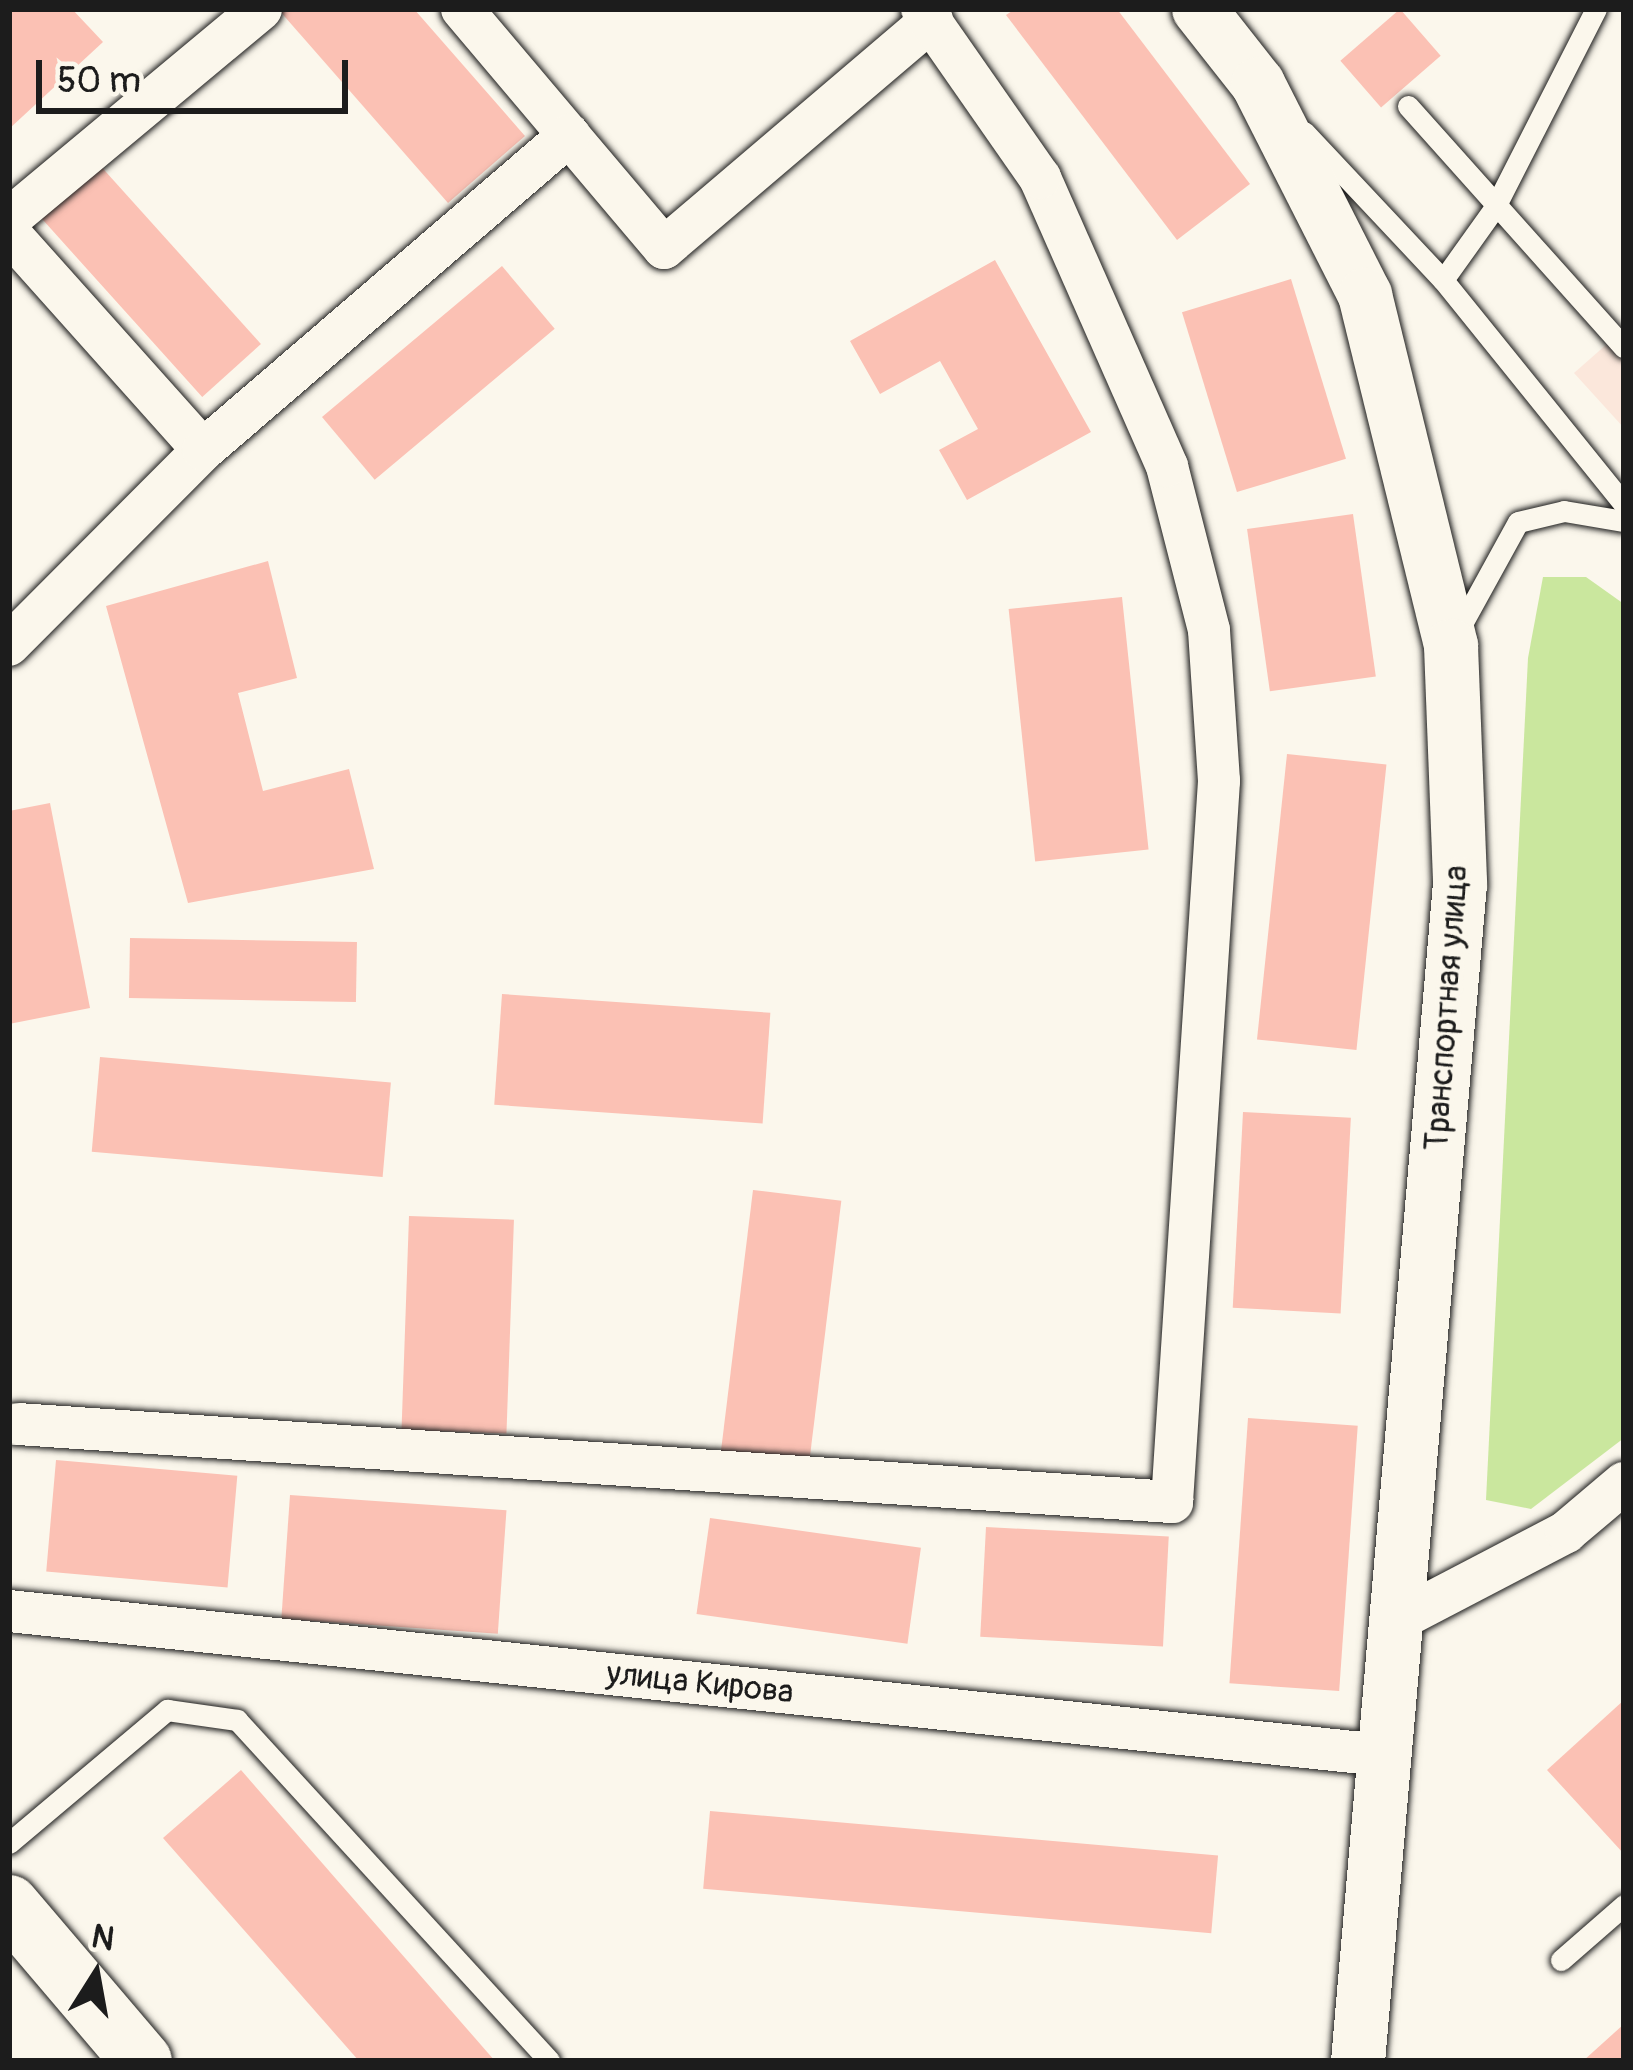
<!DOCTYPE html>
<html>
<head>
<meta charset="utf-8">
<style>
	body { margin:0 }
	#map { position:relative; width:1633px; height:2070px; overflow:hidden; background:#fbf7ec; font-family:Pangolin,sans-serif }
	div>[style] { position:absolute }
	.built>* { inset:0; background:#fbe7db }
	.green>* { inset:0; background:#cae79e }
	.building>* { inset:0; background:#fbc1b4; transform-origin:0 0 }
	.roads { filter:drop-shadow(0 0 3px #1c1c1c) drop-shadow(0 0 3px #1c1c1c) }
	.service>* { height:21px; margin:-10.5px; padding:0 10.5px; transform-origin:10.5px; border-radius:10.5px; background:#fbf7ec }
	.minor>* { height:42px; margin:-21px; padding:0 21px; transform-origin:21px; border-radius:21px; background:#fbf7ec }
	.tertiary>* { height:54px; margin:-27px; padding:0 27px; transform-origin:27px; border-radius:27px; background:#fbf7ec }
	.secondary>* { height:60px; margin:-30px; padding:0 30px; transform-origin:30px; border-radius:30px; background:#fbf7ec }
	span { translate:-50% -50%; white-space:nowrap; text-align:center; line-height:1.15; -webkit-text-stroke:9px #fbf7ec; paint-order:stroke }
	.street-label { font-size:33px; color:#1c1c1c }
	.frame { position:absolute; inset:0; border:12px solid #1c1c1c; pointer-events:none }
	.north { position:absolute; left:36px; top:1914px; width:120px; height:120px; -webkit-text-stroke:9px #fbf7ec; paint-order:stroke; rotate:11deg; font-size:33px; font-weight:700; line-height:48px; text-align:center; color:#1c1c1c }
	.north::after { content:''; display:block; margin:auto; width:42px; height:54px; background:#1c1c1c; clip-path:polygon(50% 0,100% 100%,50% 72%,0 100%) }
	.scale { position:absolute; left:36px; top:60px; width:312px; height:54px; box-sizing:border-box; border:6px solid #1c1c1c; border-top:0; padding-left:15px; font-size:36px; line-height:42px; white-space:nowrap; color:#1c1c1c; -webkit-text-stroke:9px #fbf7ec; paint-order:stroke }
</style>
</head>
<body>
<div id="map">
	<div class="built">
		<i style="clip-path:polygon(1624px 329px,1624px 428px,1574px 373px)"></i>
	</div>
	<div class="green">
		<i style="clip-path:polygon(1543px 577px,1586px 577px,1624px 604px,1624px 1438px,1531px 1509px,1486px 1500px,1528px 658px)"></i>
	</div>
	<div class="building">
		<i style="clip-path:polygon(9px 9px,72px 9px,103px 42px,9px 129px)"></i>
		<i style="clip-path:polygon(278px 9px,414px 9px,525px 136px,448px 203px)"></i>
		<i style="clip-path:polygon(1015px 9px,1117px 9px,1250px 184px,1177px 240px,1006px 15px)"></i>
		<i style="left:1400px;top:9px;width:62px;height:79px;rotate:49deg"></i>
		<i style="left:97px;top:162px;width:245px;height:79px;rotate:48deg"></i>
		<i style="clip-path:polygon(995px 260px,1091px 432px,967px 500px,939px 450px,978px 429px,940px 361px,880px 394px,850px 341px)"></i>
		<i style="left:502px;top:266px;width:82px;height:235px;rotate:50deg"></i>
		<i style="left:1291px;top:279px;width:188px;height:114px;rotate:73deg"></i>
		<i style="left:1353px;top:514px;width:164px;height:107px;rotate:82deg"></i>
		<i style="clip-path:polygon(268px 561px,297px 678px,238px 693px,263px 791px,349px 769px,374px 869px,188px 903px,106px 606px)"></i>
		<i style="left:1122px;top:597px;width:254px;height:114px;rotate:84deg"></i>
		<i style="left:1287px;top:754px;width:100px;height:287px;rotate:6deg"></i>
		<i style="clip-path:polygon(50px 803px,90px 1008px,9px 1024px,9px 811px)"></i>
		<i style="left:130px;top:938px;width:227px;height:60px;rotate:1deg"></i>
		<i style="left:502px;top:994px;width:269px;height:111px;rotate:4deg"></i>
		<i style="left:100px;top:1057px;width:292px;height:95px;rotate:5deg"></i>
		<i style="left:1243px;top:1112px;width:108px;height:196px;rotate:3deg"></i>
		<i style="left:753px;top:1190px;width:89px;height:276px;rotate:7deg"></i>
		<i style="left:409px;top:1216px;width:105px;height:214px;rotate:2deg"></i>
		<i style="left:1248px;top:1418px;width:110px;height:266px;rotate:4deg"></i>
		<i style="left:56px;top:1460px;width:182px;height:112px;rotate:5deg"></i>
		<i style="left:290px;top:1495px;width:217px;height:124px;rotate:4deg"></i>
		<i style="left:710px;top:1518px;width:213px;height:97px;rotate:8deg"></i>
		<i style="left:986px;top:1527px;width:183px;height:110px;rotate:3deg"></i>
		<i style="clip-path:polygon(1624px 1700px,1624px 1854px,1547px 1770px)"></i>
		<i style="clip-path:polygon(241px 1770px,495px 2061px,359px 2061px,163px 1838px)"></i>
		<i style="left:710px;top:1811px;width:510px;height:78px;rotate:5deg"></i>
		<i style="clip-path:polygon(1624px 2024px,1624px 2061px,1583px 2061px)"></i>
	</div>
	<div class="roads">
		<div class="service">
			<i style="left:1408px;top:106px;width:324px;rotate:48.2deg"></i>
			<i style="left:1304px;top:132px;width:203px;rotate:46.8deg"></i>
			<i style="left:1443px;top:280px;width:288px;rotate:51.1deg"></i>
			<i style="left:1443px;top:280px;width:90px;rotate:-54.5deg"></i>
			<i style="left:1495px;top:207px;width:222px;rotate:-63deg"></i>
			<i style="left:1458px;top:631px;width:124px;rotate:-61.2deg"></i>
			<i style="left:1518px;top:522px;width:47px;rotate:-13.4deg"></i>
			<i style="left:1564px;top:511px;width:61px;rotate:9.5deg"></i>
			<i style="left:9px;top:1843px;width:207px;rotate:-40.1deg"></i>
			<i style="left:167px;top:1710px;width:71px;rotate:8.1deg"></i>
			<i style="left:237px;top:1720px;width:462px;rotate:47.5deg"></i>
			<i style="left:1561px;top:1960px;width:84px;rotate:-41.1deg"></i>
		</div>
		<div class="minor">
			<i style="left:462px;top:9px;width:313px;rotate:49.8deg"></i>
			<i style="left:664px;top:248px;width:352px;rotate:-40.4deg"></i>
			<i style="left:9px;top:219px;width:328px;rotate:-39.8deg"></i>
			<i style="left:9px;top:233px;width:291px;rotate:48.2deg"></i>
			<i style="left:203px;top:450px;width:275px;rotate:134.9deg"></i>
			<i style="left:203px;top:450px;width:483px;rotate:-40.7deg"></i>
			<i style="left:18px;top:1424px;width:1157px;rotate:3.87deg"></i>
			<i style="left:1172px;top:1502px;width:723px;rotate:-86.27deg"></i>
			<i style="left:1219px;top:781px;width:151px;rotate:-93.8deg"></i>
			<i style="left:1209px;top:630px;width:169px;rotate:-104.4deg"></i>
			<i style="left:1167px;top:466px;width:315px;rotate:-113.8deg"></i>
			<i style="left:1040px;top:178px;width:206px;rotate:-124.9deg"></i>
			<i style="left:9px;top:1611px;width:1389px;rotate:5.99deg"></i>
			<i style="left:1396px;top:1621px;width:192px;rotate:-27.6deg"></i>
			<i style="left:1566px;top:1532px;width:76px;rotate:-40.2deg"></i>
		</div>
		<div class="tertiary">
			<i style="left:1199px;top:9px;width:95px;rotate:51.8deg"></i>
			<i style="left:1258px;top:84px;width:237px;rotate:63.1deg"></i>
			<i style="left:1365px;top:295px;width:361px;rotate:76.2deg"></i>
			<i style="left:1451px;top:646px;width:238px;rotate:87.8deg"></i>
			<i style="left:1460px;top:884px;width:1181px;rotate:94.95deg"></i>
		</div>
		<div class="secondary">
			<i style="left:9px;top:1905px;width:205px;rotate:49.6deg"></i>
		</div>
	</div>
	<div class="street-label">
		<span style="left:1447px;top:1008px;rotate:-86deg">Транспортная улица</span>
		<span style="left:700px;top:1683px;rotate:6deg">улица Кирова</span>
	</div>
	<div class="frame"></div>
	<div class="north">N</div>
	<div class="scale">50 m</div>
</div>
</body>
</html>
